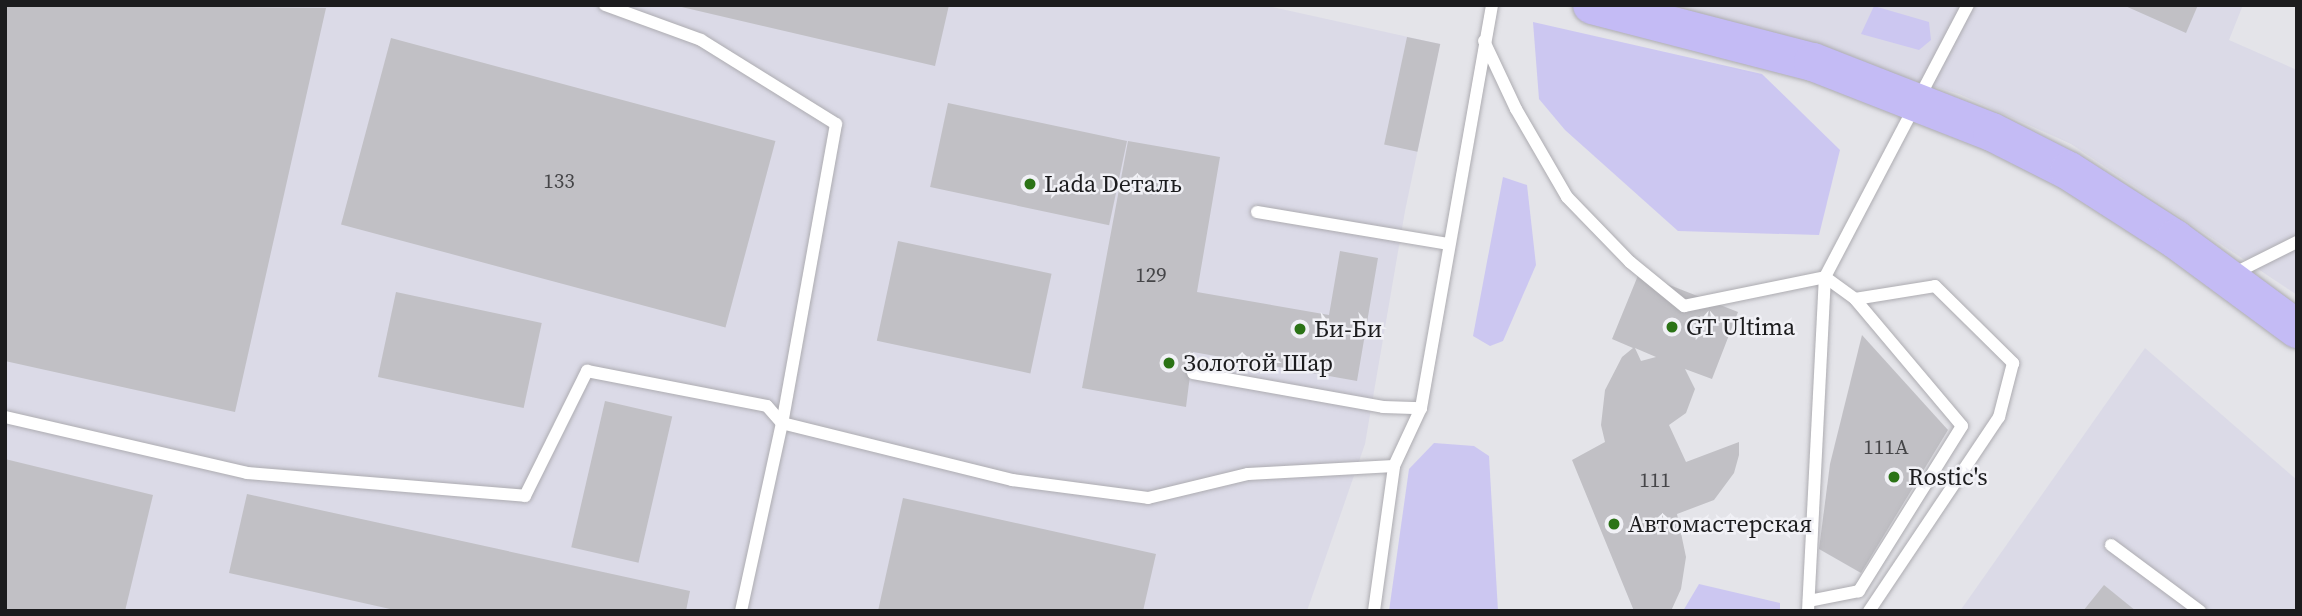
<!DOCTYPE html>
<html>
<head>
<meta charset="utf-8">
<style>
	body { margin:0 }
	#map { position:relative; width:2302px; height:616px; overflow:hidden; background:#e4e4e9; font-family:"Source Serif 4",serif }
	div>[style] { position:absolute }
	.built>* { inset:0; background:#dbdae7 }
	.green>* { inset:0; background:#ccc7f1 }
	.building>* { inset:0; background:#c1c0c5; transform-origin:0 0 }
	.roads { filter:drop-shadow(0 0 2px #adacb1) drop-shadow(0 0 2px #adacb1) }
	.lane>* { height:12px; margin:-6px; padding:0 6px; transform-origin:6px; border-radius:6px; background:#fff }
	.primary>* { height:38px; margin:-19px; padding:0 19px; transform-origin:19px; border-radius:19px; background:#c4bbf5 }
	.dots>* { width:19px; height:19px; translate:-50% -50%; box-sizing:border-box; border:4px solid #f1f1f6; border-radius:50% }
	span { translate:-50% -50%; white-space:nowrap; text-align:center; line-height:1.15; -webkit-text-stroke:5px #f1f1f6; paint-order:stroke }
	.number-label { font-size:21px; color:#454548 }
	.number-label span { -webkit-text-stroke-width:0 }
	.poi-label { font-size:24px; color:#1c1c1e }
	.left { translate:0 -50%; text-align:left }
	.frame { position:absolute; inset:0; border:7px solid #1c1c1e; pointer-events:none }
</style>
</head>
<body>
<div id="map">
	<div class="built">
		<i style="clip-path:polygon(5px 5px,1263px 5px,1440px 44px,1405px 211px,1365px 444px,1307px 611px,5px 611px)"></i>
		<i style="clip-path:polygon(1640px 5px,2243px 5px,2229px 40px,2297px 70px,2297px 295px,2071px 144px,1959px 94px,1759px 34px)"></i>
		<i style="clip-path:polygon(2145px 348px,2297px 480px,2297px 611px,1960px 611px)"></i>
	</div>
	<div class="green">
		<i style="clip-path:polygon(1874px 6px,1929px 22px,1931px 40px,1919px 50px,1861px 34px)"></i>
		<i style="clip-path:polygon(1533px 22px,1762px 74px,1840px 150px,1819px 235px,1678px 231px,1565px 130px,1539px 99px)"></i>
		<i style="clip-path:polygon(1503px 177px,1527px 185px,1536px 265px,1503px 341px,1490px 346px,1473px 336px)"></i>
		<i style="clip-path:polygon(1434px 443px,1474px 446px,1489px 456px,1498px 611px,1389px 611px,1409px 469px)"></i>
		<i style="clip-path:polygon(1699px 584px,1780px 603px,1780px 611px,1683px 611px)"></i>
	</div>
	<div class="building">
		<i style="clip-path:polygon(5px 5px,326px 8px,235px 412px,5px 361px)"></i>
		<i style="clip-path:polygon(673px 5px,949px 5px,935px 66px)"></i>
		<i style="clip-path:polygon(2123px 5px,2198px 5px,2186px 33px)"></i>
		<i style="left:1407px;top:37px;width:34px;height:110px;rotate:12deg"></i>
		<i style="left:391px;top:38px;width:398px;height:193px;rotate:15deg"></i>
		<i style="left:948px;top:103px;width:183px;height:86px;rotate:12deg"></i>
		<i style="clip-path:polygon(1128px 141px,1220px 157px,1197px 292px,1329px 315px,1340px 251px,1378px 258px,1357px 381px,1193px 352px,1186px 407px,1082px 388px)"></i>
		<i style="left:898px;top:241px;width:157px;height:102px;rotate:12deg"></i>
		<i style="clip-path:polygon(evenodd,1639px 273px,1738px 312px,1712px 379px,1685px 369px,1695px 389px,1686px 413px,1669px 425px,1686px 462px,1739px 442px,1739px 455px,1734px 473px,1714px 500px,1677px 514px,1686px 557px,1681px 589px,1671px 611px,1634px 611px,1572px 460px,1605px 442px,1601px 425px,1605px 390px,1622px 357px,1633px 348px,1612px 339px,1639px 273px,1635px 348px,1656px 357px,1641px 361px,1635px 348px)"></i>
		<i style="left:396px;top:292px;width:149px;height:87px;rotate:12deg"></i>
		<i style="clip-path:polygon(1862px 335px,1948px 430px,1861px 573px,1819px 549px,1830px 464px)"></i>
		<i style="left:605px;top:401px;width:69px;height:150px;rotate:13deg"></i>
		<i style="clip-path:polygon(5px 459px,153px 495px,125px 611px,5px 611px)"></i>
		<i style="clip-path:polygon(247px 494px,690px 591px,686px 611px,399px 611px,229px 573px)"></i>
		<i style="clip-path:polygon(903px 498px,1156px 554px,1143px 611px,878px 611px)"></i>
		<i style="clip-path:polygon(2104px 585px,2136px 611px,2083px 611px)"></i>
	</div>
	<div class="roads">
		<div class="lane">
			<i style="left:605px;top:5px;width:102px;rotate:20deg"></i>
			<i style="left:701px;top:40px;width:159px;rotate:31.9deg"></i>
			<i style="left:836px;top:124px;width:304px;rotate:100.2deg"></i>
			<i style="left:782px;top:423px;width:237px;rotate:13.9deg"></i>
			<i style="left:1012px;top:480px;width:137px;rotate:7.5deg"></i>
			<i style="left:1148px;top:498px;width:103px;rotate:-13.5deg"></i>
			<i style="left:1248px;top:474px;width:146px;rotate:-3.1deg"></i>
			<i style="left:1484px;top:41px;width:75px;rotate:64.8deg"></i>
			<i style="left:1516px;top:109px;width:102px;rotate:59.9deg"></i>
			<i style="left:1567px;top:197px;width:91px;rotate:45.9deg"></i>
			<i style="left:1630px;top:262px;width:70px;rotate:39.2deg"></i>
			<i style="left:1684px;top:306px;width:144px;rotate:-11.6deg"></i>
			<i style="left:1825px;top:277px;width:37px;rotate:36deg"></i>
			<i style="left:1855px;top:299px;width:166px;rotate:49.9deg"></i>
			<i style="left:1962px;top:426px;width:195px;rotate:122deg"></i>
			<i style="left:1859px;top:591px;width:51px;rotate:168.7deg"></i>
			<i style="left:1257px;top:212px;width:195px;rotate:9.5deg"></i>
			<i style="left:2231px;top:275px;width:74px;rotate:-26.6deg"></i>
			<i style="left:1855px;top:299px;width:81px;rotate:-9.2deg"></i>
			<i style="left:1935px;top:286px;width:110px;rotate:44.6deg"></i>
			<i style="left:2013px;top:363px;width:56px;rotate:104.5deg"></i>
			<i style="left:1999px;top:417px;width:234px;rotate:123.8deg"></i>
			<i style="left:1193px;top:373px;width:193px;rotate:10.1deg"></i>
			<i style="left:1383px;top:407px;width:38px;rotate:2deg"></i>
			<i style="left:5px;top:417px;width:248px;rotate:13deg"></i>
			<i style="left:247px;top:473px;width:279px;rotate:4.7deg"></i>
			<i style="left:525px;top:496px;width:140px;rotate:-63.6deg"></i>
			<i style="left:587px;top:371px;width:183px;rotate:11deg"></i>
			<i style="left:767px;top:406px;width:23px;rotate:49deg"></i>
			<i style="left:782px;top:423px;width:192px;rotate:102.3deg"></i>
			<i style="left:2111px;top:545px;width:111px;rotate:36.6deg"></i>
			<i style="left:1374px;top:611px;width:146px;rotate:-82.1deg"></i>
			<i style="left:1394px;top:466px;width:64px;rotate:-65deg"></i>
			<i style="left:1421px;top:408px;width:409px;rotate:-80deg"></i>
			<i style="left:1808px;top:611px;width:334px;rotate:-87.1deg"></i>
			<i style="left:1825px;top:277px;width:307px;rotate:-62.3deg"></i>
		</div>
		<div class="primary">
			<i style="left:1592px;top:5px;width:228px;rotate:14.5deg"></i>
			<i style="left:1813px;top:62px;width:192px;rotate:21.4deg"></i>
			<i style="left:1992px;top:132px;width:86px;rotate:26.9deg"></i>
			<i style="left:2069px;top:171px;width:126px;rotate:32.7deg"></i>
			<i style="left:2175px;top:239px;width:152px;rotate:36.4deg"></i>
		</div>
	</div>
	<div class="dots">
		<i style="left:1030px;top:184px;background:#2b7316"></i>
		<i style="left:1672px;top:327px;background:#2b7316"></i>
		<i style="left:1300px;top:329px;background:#2b7316"></i>
		<i style="left:1169px;top:363px;background:#2b7316"></i>
		<i style="left:1894px;top:477px;background:#2b7316"></i>
		<i style="left:1614px;top:524px;background:#2b7316"></i>
	</div>
	<div class="number-label">
		<span style="left:559px;top:181px">133</span>
		<span style="left:1151px;top:275px">129</span>
		<span style="left:1886px;top:447px">111А</span>
		<span style="left:1655px;top:480px">111</span>
	</div>
	<div class="poi-label">
		<span class="left" style="left:1044px;top:184px">Lada Dеталь</span>
		<span class="left" style="left:1686px;top:327px">GT Ultima</span>
		<span class="left" style="left:1314px;top:329px">Би-Би</span>
		<span class="left" style="left:1183px;top:363px">Золотой Шар</span>
		<span class="left" style="left:1908px;top:477px">Rostic's</span>
		<span class="left" style="left:1628px;top:524px">Автомастерская</span>
	</div>
	<div class="frame"></div>
</div>
</body>
</html>
